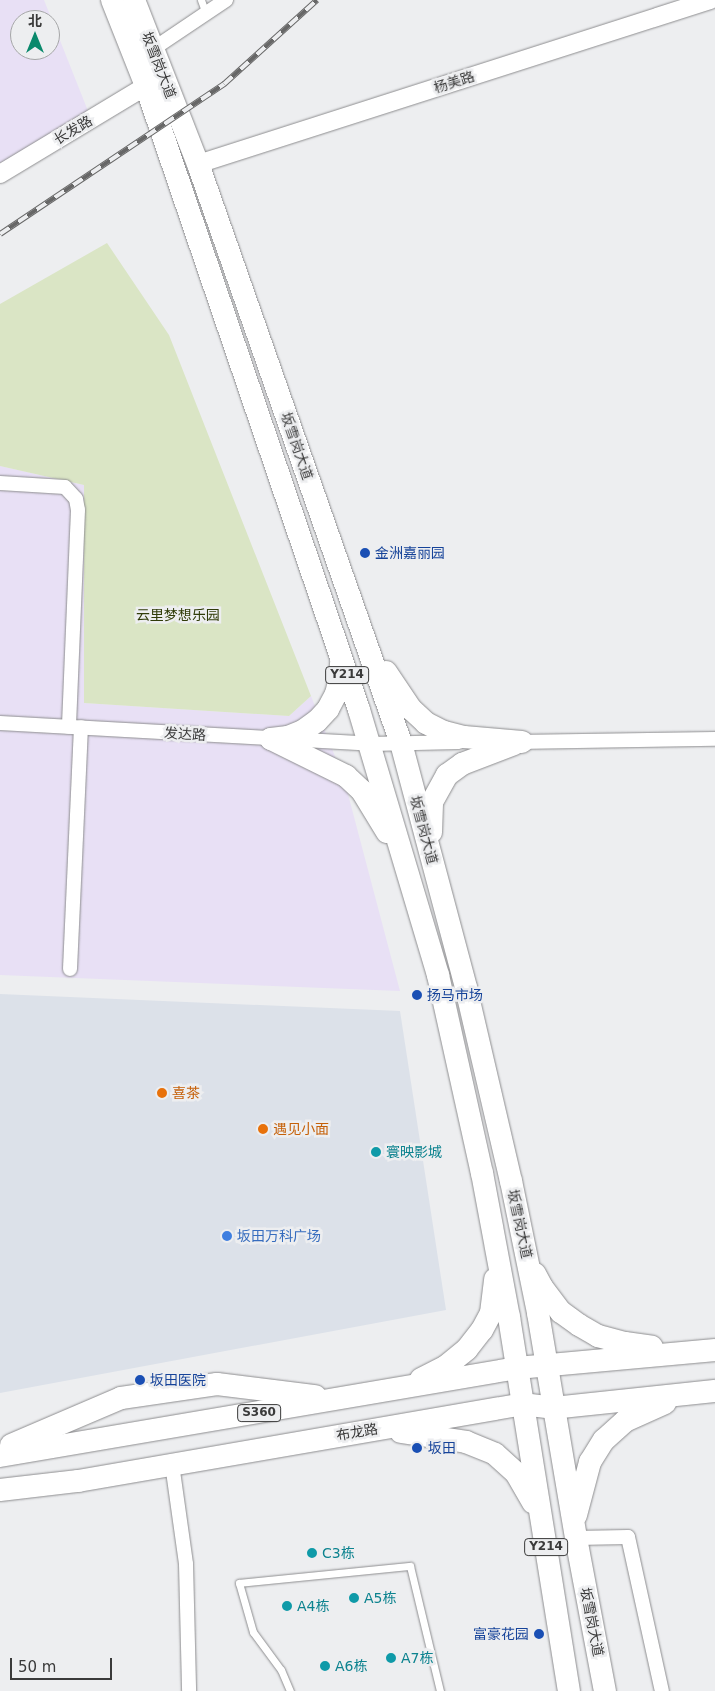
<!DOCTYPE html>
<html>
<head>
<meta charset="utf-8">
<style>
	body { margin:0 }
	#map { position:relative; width:715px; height:1691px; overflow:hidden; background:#edeef0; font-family:"DejaVu Sans","Noto Sans SC",sans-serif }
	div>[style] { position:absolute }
	.built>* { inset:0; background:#dce1e9 }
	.industrial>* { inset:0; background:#e8e0f5 }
	.green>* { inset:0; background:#dae5c5 }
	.roads { filter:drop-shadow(0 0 1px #8d8d8f) drop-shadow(0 0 1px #8d8d8f) }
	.service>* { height:7px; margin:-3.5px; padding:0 3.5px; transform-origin:3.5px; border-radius:3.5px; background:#fff }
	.minor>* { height:14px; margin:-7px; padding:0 7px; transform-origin:7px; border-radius:7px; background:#fff }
	.tertiary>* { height:18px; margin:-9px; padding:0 9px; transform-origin:9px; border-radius:9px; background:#fff }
	.primary>* { height:22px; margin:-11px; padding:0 11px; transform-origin:11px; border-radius:11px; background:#fff }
	.rail>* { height:5.5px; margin-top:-2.75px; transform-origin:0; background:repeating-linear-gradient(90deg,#edeef0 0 11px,#676767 0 22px); box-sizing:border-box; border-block:1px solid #676767 }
	.dots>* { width:14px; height:14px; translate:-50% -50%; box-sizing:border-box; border:2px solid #edeef0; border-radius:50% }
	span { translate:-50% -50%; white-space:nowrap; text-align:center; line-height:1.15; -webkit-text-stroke:5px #edeef0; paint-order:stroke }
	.shield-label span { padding:1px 4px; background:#edeef0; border:1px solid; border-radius:4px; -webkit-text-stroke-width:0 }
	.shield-label { font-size:12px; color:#3a3a3a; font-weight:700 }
	.street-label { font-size:14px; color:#3a3a3a }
	.transit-label { font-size:14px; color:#164399 }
	.left { translate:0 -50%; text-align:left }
	.right { translate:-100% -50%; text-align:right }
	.park-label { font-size:14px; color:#303c08 }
	.food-label { font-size:14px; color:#c56008 }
	.culture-label { font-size:14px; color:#0d838f }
	.shop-label { font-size:14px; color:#366cbe }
	.north { position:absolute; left:10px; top:10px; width:50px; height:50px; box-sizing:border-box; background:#edeef0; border:1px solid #a5a6a7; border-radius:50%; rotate:0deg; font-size:14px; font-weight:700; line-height:20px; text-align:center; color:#3a3a3a }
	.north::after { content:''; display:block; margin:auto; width:18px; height:22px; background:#0a896c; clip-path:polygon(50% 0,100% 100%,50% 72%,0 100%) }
	.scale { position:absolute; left:10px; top:1658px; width:102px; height:22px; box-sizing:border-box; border:2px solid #3a3a3a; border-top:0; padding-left:6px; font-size:15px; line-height:18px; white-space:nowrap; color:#3a3a3a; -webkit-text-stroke:4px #edeef0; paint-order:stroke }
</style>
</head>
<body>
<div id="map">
	<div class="built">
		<i style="clip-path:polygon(0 994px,400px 1011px,446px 1310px,0 1393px)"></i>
	</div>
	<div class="industrial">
		<i style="clip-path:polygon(evenodd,0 0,44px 0,90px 116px,0 169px,0 0,20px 20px,50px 20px,50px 50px,20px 50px,20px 20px)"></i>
		<i style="clip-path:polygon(0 466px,84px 485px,84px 703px,289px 716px,311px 696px,344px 779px,400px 991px,0 975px)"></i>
	</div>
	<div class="green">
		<i style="clip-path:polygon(107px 243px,169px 335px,311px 696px,289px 716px,84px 703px,84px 485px,0 466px,0 304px)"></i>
	</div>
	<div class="roads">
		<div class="service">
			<i style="left:201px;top:0;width:15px;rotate:70deg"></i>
			<i style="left:290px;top:1691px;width:23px;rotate:-113deg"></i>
			<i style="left:281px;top:1670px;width:47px;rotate:-126.4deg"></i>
			<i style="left:253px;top:1632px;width:51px;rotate:-105.9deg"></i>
			<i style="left:239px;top:1583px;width:172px;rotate:-5.7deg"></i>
			<i style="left:410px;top:1566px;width:129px;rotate:76.5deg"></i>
		</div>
		<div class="minor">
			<i style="left:153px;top:49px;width:88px;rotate:-33.9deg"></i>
			<i style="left:0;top:483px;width:65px;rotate:3.5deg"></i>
			<i style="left:65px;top:487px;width:16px;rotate:47deg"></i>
			<i style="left:76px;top:499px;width:11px;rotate:80deg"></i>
			<i style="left:78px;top:510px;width:217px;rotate:92.4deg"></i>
			<i style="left:0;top:723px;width:372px;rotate:3.2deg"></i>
			<i style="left:371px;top:744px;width:88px;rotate:-1.3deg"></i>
			<i style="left:516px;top:742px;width:199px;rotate:-0.9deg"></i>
			<i style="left:70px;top:969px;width:242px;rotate:-87.4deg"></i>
			<i style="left:172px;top:1464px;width:101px;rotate:82deg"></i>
			<i style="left:186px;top:1564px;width:127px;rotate:88.6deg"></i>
			<i style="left:576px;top:1538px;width:52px;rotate:-1.1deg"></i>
			<i style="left:628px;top:1537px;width:158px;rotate:77.6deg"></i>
		</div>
		<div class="tertiary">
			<i style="left:198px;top:164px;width:538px;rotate:-17.76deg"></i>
			<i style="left:0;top:174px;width:170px;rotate:-31.1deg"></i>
		</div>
		<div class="primary">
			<i style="left:112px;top:0;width:92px;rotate:68.4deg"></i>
			<i style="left:146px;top:86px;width:659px;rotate:71.15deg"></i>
			<i style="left:359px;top:710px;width:277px;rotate:73.4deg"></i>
			<i style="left:438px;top:975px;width:203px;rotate:77.5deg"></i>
			<i style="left:482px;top:1173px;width:147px;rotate:79.4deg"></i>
			<i style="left:509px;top:1317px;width:379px;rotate:80.9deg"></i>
			<i style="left:134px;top:0;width:176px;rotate:68.7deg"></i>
			<i style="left:198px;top:164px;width:614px;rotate:70.68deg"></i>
			<i style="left:401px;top:743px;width:253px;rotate:75.1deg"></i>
			<i style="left:466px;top:988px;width:198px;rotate:76.9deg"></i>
			<i style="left:511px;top:1181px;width:135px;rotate:78.4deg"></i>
			<i style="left:538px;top:1313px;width:228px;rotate:80.4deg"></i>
			<i style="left:576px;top:1538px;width:156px;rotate:79.3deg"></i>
			<i style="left:386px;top:672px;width:45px;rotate:56deg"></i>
			<i style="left:411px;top:709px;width:21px;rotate:43deg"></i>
			<i style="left:426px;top:723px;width:20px;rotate:27deg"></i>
			<i style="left:444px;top:732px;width:21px;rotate:14deg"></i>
			<i style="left:464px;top:737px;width:58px;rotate:4.9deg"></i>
			<i style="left:271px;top:739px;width:84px;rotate:26.3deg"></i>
			<i style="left:346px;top:776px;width:22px;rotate:43deg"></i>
			<i style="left:362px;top:791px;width:48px;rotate:58.6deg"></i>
			<i style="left:271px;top:739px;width:17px;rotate:-7deg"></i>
			<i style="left:288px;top:737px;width:16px;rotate:-22deg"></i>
			<i style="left:303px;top:731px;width:17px;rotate:-36deg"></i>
			<i style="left:317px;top:721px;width:16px;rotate:-47deg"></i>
			<i style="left:328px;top:709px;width:17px;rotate:-62deg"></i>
			<i style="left:336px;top:694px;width:16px;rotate:-76deg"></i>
			<i style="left:340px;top:678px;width:16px;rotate:-86deg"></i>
			<i style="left:431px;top:832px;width:30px;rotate:-88deg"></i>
			<i style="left:432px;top:802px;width:31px;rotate:-61deg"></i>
			<i style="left:447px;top:775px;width:19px;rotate:-36deg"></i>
			<i style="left:462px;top:764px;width:56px;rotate:-21deg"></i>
			<i style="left:535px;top:1274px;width:15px;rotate:62deg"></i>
			<i style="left:542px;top:1287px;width:31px;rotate:53deg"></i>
			<i style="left:561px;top:1312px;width:22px;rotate:36deg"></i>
			<i style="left:579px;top:1325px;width:22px;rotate:30deg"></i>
			<i style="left:598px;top:1336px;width:28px;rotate:15deg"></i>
			<i style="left:625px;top:1343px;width:27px;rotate:8deg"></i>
			<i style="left:421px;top:1379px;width:27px;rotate:-27deg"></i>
			<i style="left:445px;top:1367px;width:28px;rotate:-39deg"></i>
			<i style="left:467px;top:1349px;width:24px;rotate:-52deg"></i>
			<i style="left:482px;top:1330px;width:19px;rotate:-62deg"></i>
			<i style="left:491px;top:1313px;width:34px;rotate:-83deg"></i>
			<i style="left:401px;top:1432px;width:66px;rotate:8.7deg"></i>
			<i style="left:466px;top:1442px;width:31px;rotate:22deg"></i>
			<i style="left:495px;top:1454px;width:28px;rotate:42deg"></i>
			<i style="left:516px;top:1473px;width:34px;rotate:60deg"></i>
			<i style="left:11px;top:1445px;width:120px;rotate:-23.1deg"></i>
			<i style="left:121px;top:1398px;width:97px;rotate:-8.3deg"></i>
			<i style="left:217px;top:1384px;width:99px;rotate:7deg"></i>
			<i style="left:0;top:1456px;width:524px;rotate:-9.66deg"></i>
			<i style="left:517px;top:1368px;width:199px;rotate:-5.2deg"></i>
			<i style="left:0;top:1490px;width:79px;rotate:-6.6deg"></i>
			<i style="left:78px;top:1481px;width:451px;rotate:-9.8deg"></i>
			<i style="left:522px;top:1404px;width:31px;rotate:7deg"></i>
			<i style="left:553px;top:1408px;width:163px;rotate:-6deg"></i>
			<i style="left:576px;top:1515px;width:55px;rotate:-75.2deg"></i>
			<i style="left:590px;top:1462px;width:26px;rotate:-58deg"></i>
			<i style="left:604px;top:1440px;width:28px;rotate:-42deg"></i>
			<i style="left:625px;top:1421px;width:44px;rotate:-24.2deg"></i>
		</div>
	</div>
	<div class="rail">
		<i style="left:0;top:234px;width:270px;rotate:-33.8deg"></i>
		<i style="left:224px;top:84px;width:125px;rotate:-42.1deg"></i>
	</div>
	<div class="dots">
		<i style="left:365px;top:553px;background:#1a4fb4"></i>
		<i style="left:417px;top:995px;background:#1a4fb4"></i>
		<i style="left:162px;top:1093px;background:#e8710a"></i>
		<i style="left:263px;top:1129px;background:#e8710a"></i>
		<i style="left:376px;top:1152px;background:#0f9aa8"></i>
		<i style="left:227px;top:1236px;background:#3f7fe0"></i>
		<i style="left:140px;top:1380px;background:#1a4fb4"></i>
		<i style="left:417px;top:1448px;background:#1a4fb4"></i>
		<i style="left:312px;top:1553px;background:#0f9aa8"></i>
		<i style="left:354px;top:1598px;background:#0f9aa8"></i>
		<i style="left:287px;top:1606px;background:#0f9aa8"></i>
		<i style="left:539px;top:1634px;background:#1a4fb4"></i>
		<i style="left:391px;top:1658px;background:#0f9aa8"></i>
		<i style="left:325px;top:1666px;background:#0f9aa8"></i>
	</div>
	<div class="shield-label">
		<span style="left:347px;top:675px">Y214</span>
		<span style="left:259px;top:1413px">S360</span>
		<span style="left:546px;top:1547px">Y214</span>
	</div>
	<div class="street-label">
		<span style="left:159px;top:65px;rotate:69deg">坂雪岗大道</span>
		<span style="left:454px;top:82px;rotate:-18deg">杨美路</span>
		<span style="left:73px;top:130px;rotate:-31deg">长发路</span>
		<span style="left:297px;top:446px;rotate:71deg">坂雪岗大道</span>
		<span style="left:185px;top:734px;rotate:3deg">发达路</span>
		<span style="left:424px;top:830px;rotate:75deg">坂雪岗大道</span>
		<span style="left:520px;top:1224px;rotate:78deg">坂雪岗大道</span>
		<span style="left:357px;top:1432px;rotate:-10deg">布龙路</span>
		<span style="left:592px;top:1622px;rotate:79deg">坂雪岗大道</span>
	</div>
	<div class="transit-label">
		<span class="left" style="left:375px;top:553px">金洲嘉丽园</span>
		<span class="left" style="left:427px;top:995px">扬马市场</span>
		<span class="left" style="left:150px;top:1380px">坂田医院</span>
		<span class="left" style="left:428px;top:1448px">坂田</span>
		<span class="right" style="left:529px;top:1634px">富豪花园</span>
	</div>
	<div class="park-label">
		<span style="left:178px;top:615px">云里梦想乐园</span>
	</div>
	<div class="food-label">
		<span class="left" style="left:172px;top:1093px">喜茶</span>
		<span class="left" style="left:273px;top:1129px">遇见小面</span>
	</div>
	<div class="culture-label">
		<span class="left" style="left:386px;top:1152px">寰映影城</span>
		<span class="left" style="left:322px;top:1553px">C3栋</span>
		<span class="left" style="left:364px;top:1598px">A5栋</span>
		<span class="left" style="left:297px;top:1606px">A4栋</span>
		<span class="left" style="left:401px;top:1658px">A7栋</span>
		<span class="left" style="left:335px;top:1666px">A6栋</span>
	</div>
	<div class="shop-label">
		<span class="left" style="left:237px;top:1236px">坂田万科广场</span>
	</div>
	<div class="north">北</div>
	<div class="scale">50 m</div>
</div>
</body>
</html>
